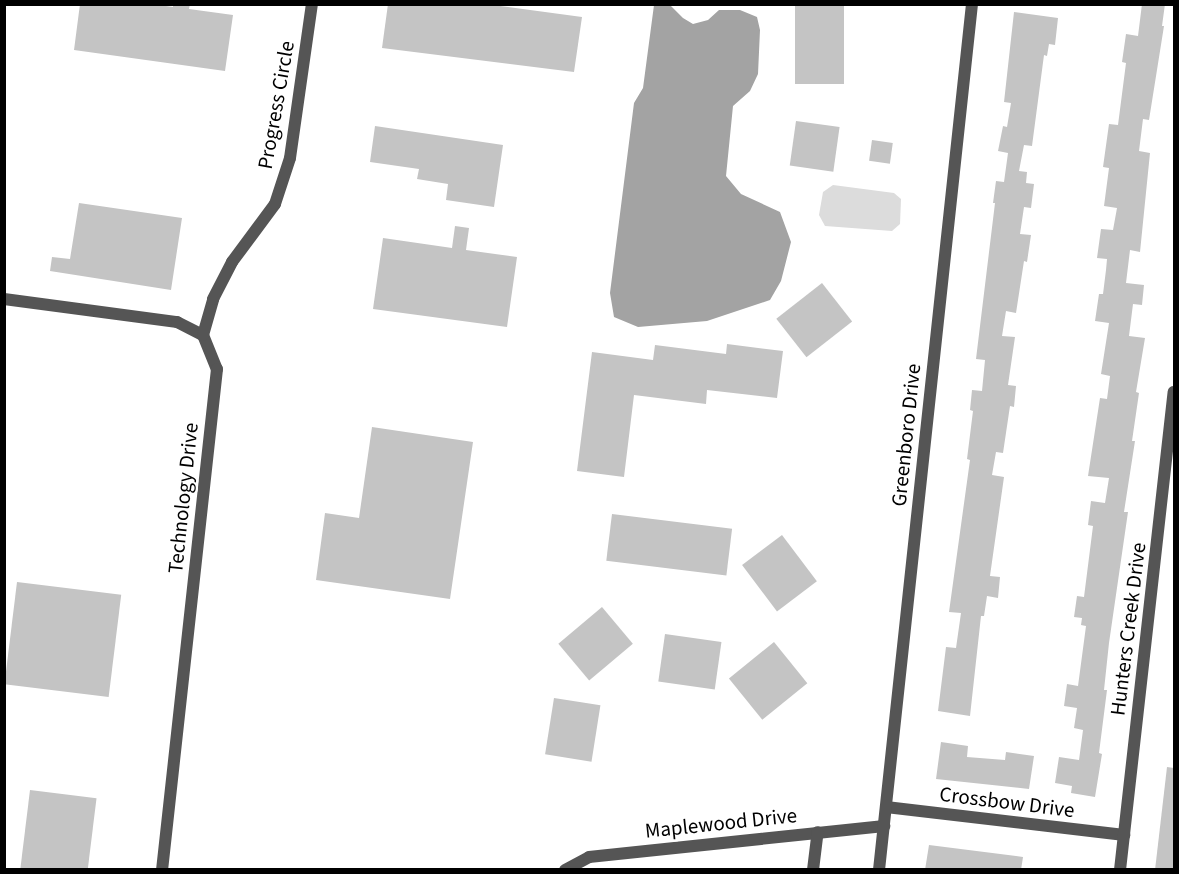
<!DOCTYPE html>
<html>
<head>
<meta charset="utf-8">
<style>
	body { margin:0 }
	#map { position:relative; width:1179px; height:874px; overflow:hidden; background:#fff; font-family:"Source Sans 3",sans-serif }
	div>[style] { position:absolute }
	.green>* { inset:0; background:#dcdcdc }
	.water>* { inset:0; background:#a3a3a3 }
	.building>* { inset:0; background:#c4c4c4; transform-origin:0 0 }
	.minor>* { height:12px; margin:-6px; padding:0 6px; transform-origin:6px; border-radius:6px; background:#555 }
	span { translate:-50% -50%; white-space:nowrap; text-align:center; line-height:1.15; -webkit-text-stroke:4.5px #fff; paint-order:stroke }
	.street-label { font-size:21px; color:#000 }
	.frame { position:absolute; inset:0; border:6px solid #000; pointer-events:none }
</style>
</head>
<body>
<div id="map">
	<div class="green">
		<i style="clip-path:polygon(833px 185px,894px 193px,901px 199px,900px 224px,892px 231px,825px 226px,819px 215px,823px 192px)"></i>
	</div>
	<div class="water">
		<i style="clip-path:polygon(654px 5px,670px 5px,683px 18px,693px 24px,708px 20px,719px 10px,740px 10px,757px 17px,760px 30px,758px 74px,750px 91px,733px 106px,726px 176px,741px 194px,780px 212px,791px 242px,781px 281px,770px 300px,707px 321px,638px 327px,614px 317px,610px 293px,634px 103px,643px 88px)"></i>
	</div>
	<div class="building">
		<i style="clip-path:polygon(80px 4px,152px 4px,173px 7px,173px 4px,190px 4px,189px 9px,233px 15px,225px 71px,74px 50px)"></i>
		<i style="clip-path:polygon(388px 4px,485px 4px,582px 17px,574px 72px,382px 48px)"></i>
		<i style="left:795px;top:4px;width:49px;height:80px"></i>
		<i style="clip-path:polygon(1142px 4px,1165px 4px,1162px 26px,1164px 26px,1149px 120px,1143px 119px,1139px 151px,1150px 153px,1140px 252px,1130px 250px,1126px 283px,1144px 285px,1142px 305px,1133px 304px,1129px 336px,1145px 338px,1136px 392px,1139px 393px,1132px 441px,1135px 441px,1124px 512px,1128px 512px,1109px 643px,1104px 690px,1107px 690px,1099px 753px,1102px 754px,1095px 797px,1071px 793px,1072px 786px,1055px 783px,1059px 757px,1079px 760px,1083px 730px,1074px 728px,1077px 708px,1064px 706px,1067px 684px,1078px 686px,1086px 626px,1081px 625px,1082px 618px,1074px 617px,1077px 596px,1084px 597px,1093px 526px,1088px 525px,1091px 501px,1105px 503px,1109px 478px,1088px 476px,1100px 398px,1107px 399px,1110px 376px,1101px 374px,1109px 323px,1095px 321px,1099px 294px,1103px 294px,1106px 270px,1107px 259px,1097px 258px,1101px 229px,1113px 230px,1117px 208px,1104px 206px,1109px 168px,1103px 167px,1109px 124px,1118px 125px,1126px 63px,1122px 62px,1126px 34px,1138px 36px)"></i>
		<i style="clip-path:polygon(1014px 12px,1058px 18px,1055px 45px,1049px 44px,1047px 56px,1044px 55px,1032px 146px,1024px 145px,1019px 171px,1027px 172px,1026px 183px,1034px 184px,1031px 208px,1024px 207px,1020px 234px,1031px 235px,1027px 262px,1024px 261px,1016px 313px,1006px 311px,1002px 336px,1015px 337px,1008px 385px,1016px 386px,1014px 407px,1010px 406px,1003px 453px,996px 452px,992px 475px,1004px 477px,990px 576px,1000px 577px,998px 598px,987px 596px,984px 616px,981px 616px,970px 716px,938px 711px,946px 647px,956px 648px,961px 613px,949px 612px,970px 460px,967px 459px,973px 411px,970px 410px,972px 390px,982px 391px,985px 360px,976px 359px,995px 203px,993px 203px,996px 181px,1004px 182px,1008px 153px,998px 151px,1003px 126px,1007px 127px,1011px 103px,1004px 102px)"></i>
		<i style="left:796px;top:121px;width:44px;height:45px;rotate:8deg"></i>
		<i style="clip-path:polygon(375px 126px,503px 145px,494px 207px,446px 200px,448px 184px,417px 179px,419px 169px,370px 162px)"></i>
		<i style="left:872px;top:140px;width:21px;height:21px;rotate:8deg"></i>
		<i style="clip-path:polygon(79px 203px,182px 218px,171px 290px,50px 271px,52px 257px,70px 259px)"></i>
		<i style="clip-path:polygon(455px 226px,469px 228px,466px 250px,517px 257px,507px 327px,373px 309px,383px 238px,452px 248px)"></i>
		<i style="left:822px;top:283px;width:49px;height:58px;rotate:52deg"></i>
		<i style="clip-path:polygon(727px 344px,783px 351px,777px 398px,707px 390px,706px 404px,634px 395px,624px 477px,577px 471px,592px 352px,653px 360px,655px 345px,726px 354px)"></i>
		<i style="clip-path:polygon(372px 427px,473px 442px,450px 599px,316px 580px,325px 513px,359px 518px)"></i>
		<i style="left:612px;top:514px;width:121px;height:47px;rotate:7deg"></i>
		<i style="left:782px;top:535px;width:58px;height:50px;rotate:53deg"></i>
		<i style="left:17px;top:582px;width:105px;height:103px;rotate:7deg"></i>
		<i style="left:602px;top:607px;width:48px;height:57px;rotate:50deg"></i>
		<i style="left:665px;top:634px;width:57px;height:48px;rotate:8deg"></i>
		<i style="left:774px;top:642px;width:53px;height:58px;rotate:51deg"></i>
		<i style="left:554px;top:698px;width:47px;height:57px;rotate:9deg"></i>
		<i style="clip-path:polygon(941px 742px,968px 746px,967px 757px,1005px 760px,1006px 752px,1034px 756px,1029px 789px,936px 779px)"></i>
		<i style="clip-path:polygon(1167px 767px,1174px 768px,1174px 870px,1155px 870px)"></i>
		<i style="left:30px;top:790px;width:67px;height:81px;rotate:7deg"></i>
		<i style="clip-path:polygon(929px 845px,1023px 857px,1021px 870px,925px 870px)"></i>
	</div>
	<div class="minor">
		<i style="left:4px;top:299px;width:175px;rotate:7.6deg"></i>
		<i style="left:177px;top:322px;width:29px;rotate:27deg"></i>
		<i style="left:203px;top:335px;width:37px;rotate:68deg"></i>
		<i style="left:217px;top:369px;width:504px;rotate:96.26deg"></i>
		<i style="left:203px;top:335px;width:37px;rotate:-74deg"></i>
		<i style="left:213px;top:299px;width:42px;rotate:-62.8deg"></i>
		<i style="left:232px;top:262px;width:72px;rotate:-53.4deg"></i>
		<i style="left:275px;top:204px;width:48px;rotate:-71.9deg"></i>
		<i style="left:290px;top:158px;width:156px;rotate:-81.9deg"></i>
		<i style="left:886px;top:807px;width:240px;rotate:6.7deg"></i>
		<i style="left:565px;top:870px;width:27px;rotate:-28deg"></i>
		<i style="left:589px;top:857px;width:297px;rotate:-6deg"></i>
		<i style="left:813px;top:870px;width:38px;rotate:-83deg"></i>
		<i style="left:879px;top:870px;width:871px;rotate:-83.87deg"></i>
		<i style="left:1120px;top:870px;width:481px;rotate:-83.6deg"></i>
	</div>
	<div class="street-label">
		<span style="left:276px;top:105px;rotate:-80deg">Progress Circle</span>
		<span style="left:906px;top:435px;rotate:-84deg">Greenboro Drive</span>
		<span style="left:183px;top:498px;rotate:-84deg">Technology Drive</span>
		<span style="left:1128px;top:629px;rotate:-83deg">Hunters Creek Drive</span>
		<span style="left:1007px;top:802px;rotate:7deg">Crossbow Drive</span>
		<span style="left:721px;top:823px;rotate:-6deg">Maplewood Drive</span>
	</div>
	<div class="frame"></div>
</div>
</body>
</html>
